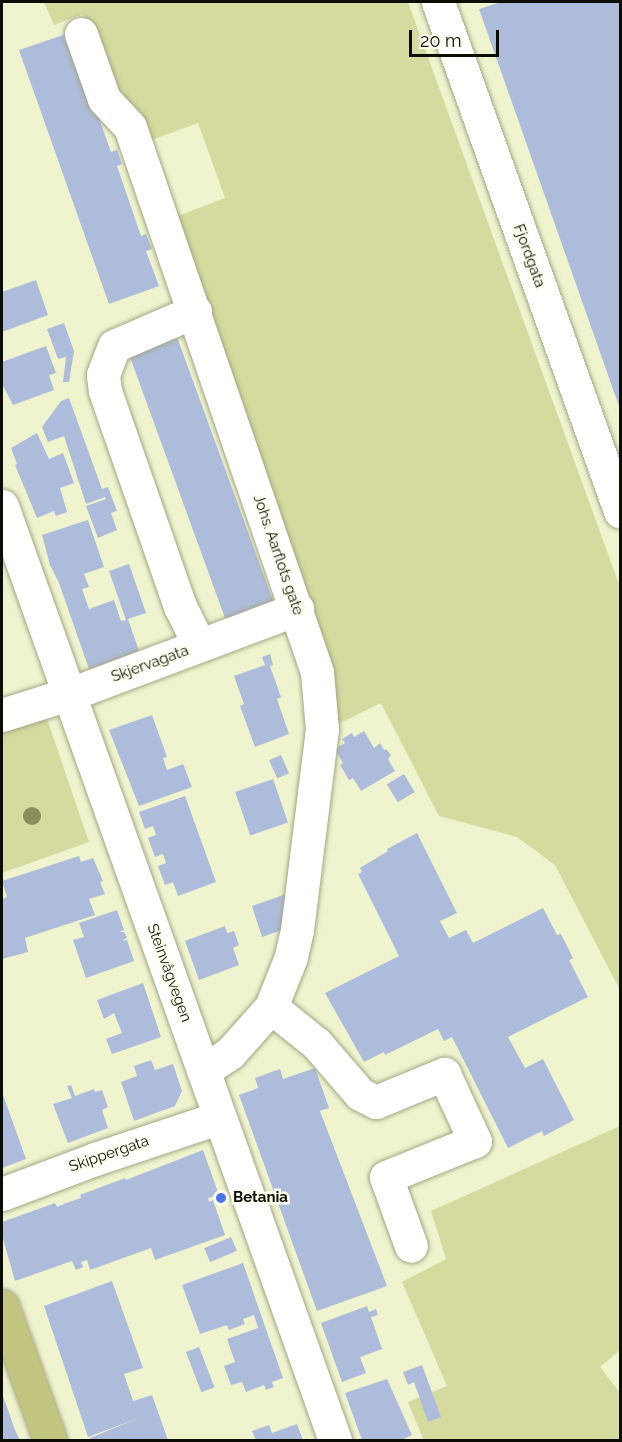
<!DOCTYPE html>
<html>
<head>
<meta charset="utf-8">
<style>
	body { margin:0 }
	#map { position:relative; width:622px; height:1442px; overflow:hidden; background:#eff4cf; font-family:Raleway,sans-serif }
	div>[style] { position:absolute }
	.green>* { inset:0; background:#d5db9e }
	.building>* { inset:0; background:#aebcdc; transform-origin:0 0 }
	.roads { filter:drop-shadow(0 0 2px #a3a784) drop-shadow(0 0 2px #a3a784) }
	.minor>* { height:33px; margin:-16.5px; padding:0 16.5px; transform-origin:16.5px; border-radius:16.5px; background:#fff }
	.major>* { height:33px; margin:-16.5px; padding:0 16.5px; transform-origin:16.5px; border-radius:16.5px; background:#c1c57f }
	.trees>* { width:18px; height:18px; margin:-9px; border-radius:50%; background:#8a8e5d }
	.dots>* { width:16px; height:16px; translate:-50% -50%; box-sizing:border-box; border:3px solid #fdfff0; border-radius:50% }
	span { translate:-50% -50%; white-space:nowrap; text-align:center; line-height:1.15; -webkit-text-stroke:5px #fdfff0; paint-order:stroke }
	.street-label { font-size:15px; color:#0c0d03 }
	.poi-label { font-size:15px; color:#0c0d03; font-weight:700 }
	.left { translate:0 -50%; text-align:left }
	.frame { position:absolute; inset:0; border:3px solid #0c0d03; pointer-events:none }
	.scale { position:absolute; left:409px; top:30px; width:90px; height:27px; box-sizing:border-box; border:3px solid #0c0d03; border-top:0; padding-left:8px; font-size:18px; line-height:21px; white-space:nowrap; color:#0c0d03; -webkit-text-stroke:4px #fdfff0; paint-order:stroke }
</style>
</head>
<body>
<div id="map">
	<div class="green">
		<i style="clip-path:polygon(44px 2px,408px 2px,620px 587px,620px 990px,555px 865px,517px 837px,439px 816px,381px 703px,332px 727px,331px 667px,314px 611px,173px 218px,225px 198px,198px 123px,146px 142px,112px 94px,83px 14px,54px 25px)"></i>
		<i style="clip-path:polygon(46px 716px,89px 842px,2px 873px,2px 733px)"></i>
		<i style="clip-path:polygon(620px 1126px,620px 1350px,600px 1367px,620px 1393px,620px 1440px,420px 1440px,423px 1439px,408px 1402px,447px 1386px,402px 1282px,446px 1259px,431px 1211px)"></i>
	</div>
	<div class="building">
		<i style="clip-path:polygon(501px 2px,620px 2px,620px 409px,479px 9px)"></i>
		<i style="clip-path:polygon(69px 33px,111px 152px,117px 150px,122px 164px,117px 166px,141px 236px,146px 234px,152px 249px,146px 251px,159px 286px,109px 304px,19px 50px)"></i>
		<i style="clip-path:polygon(36px 280px,48px 315px,2px 332px,2px 292px)"></i>
		<i style="clip-path:polygon(64px 323px,74px 351px,69px 382px,63px 382px,66px 357px,58px 359px,47px 329px)"></i>
		<i style="left:177px;top:337px;width:282px;height:51px;rotate:70deg"></i>
		<i style="clip-path:polygon(46px 346px,56px 373px,49px 375px,54px 390px,13px 405px,2px 384px,2px 362px)"></i>
		<i style="clip-path:polygon(69px 398px,102px 489px,108px 487px,117px 511px,111px 513px,117px 530px,98px 538px,86px 506px,106px 499px,105px 497px,86px 504px,64px 436px,48px 442px,42px 427px,61px 401px)"></i>
		<i style="clip-path:polygon(37px 433px,49px 459px,63px 453px,74px 483px,60px 488px,67px 512px,56px 516px,54px 511px,37px 518px,15px 465px,17px 464px,11px 448px)"></i>
		<i style="clip-path:polygon(88px 520px,104px 567px,84px 574px,89px 587px,82px 589px,89px 609px,114px 600px,121px 621px,126px 620px,109px 571px,129px 564px,146px 613px,128px 619px,139px 651px,89px 669px,59px 583px,50px 565px,42px 535px)"></i>
		<i style="clip-path:polygon(270px 654px,273px 665px,270px 666px,281px 697px,277px 699px,289px 734px,255px 747px,240px 706px,244px 704px,234px 676px,265px 665px,262px 657px)"></i>
		<i style="clip-path:polygon(152px 715px,167px 757px,163px 758px,167px 770px,183px 764px,192px 787px,139px 806px,109px 730px)"></i>
		<i style="clip-path:polygon(364px 731px,374px 748px,380px 743px,384px 750px,386px 749px,391px 755px,388px 759px,395px 771px,361px 791px,353px 778px,349px 780px,340px 765px,343px 763px,335px 749px,345px 743px,342px 739px,352px 733px,354px 737px)"></i>
		<i style="left:281px;top:755px;width:20px;height:13px;rotate:66deg"></i>
		<i style="left:404px;top:774px;width:21px;height:20px;rotate:59deg"></i>
		<i style="left:273px;top:779px;width:46px;height:40px;rotate:71deg"></i>
		<i style="clip-path:polygon(185px 796px,216px 882px,178px 896px,173px 882px,165px 885px,158px 866px,166px 863px,163px 854px,155px 857px,148px 838px,156px 835px,153px 826px,145px 829px,139px 812px)"></i>
		<i style="clip-path:polygon(417px 833px,457px 913px,440px 921px,449px 938px,466px 930px,473px 943px,543px 908px,557px 935px,561px 934px,573px 958px,569px 960px,588px 997px,508px 1037px,525px 1068px,543px 1059px,574px 1120px,544px 1136px,542px 1131px,508px 1148px,452px 1037px,444px 1041px,438px 1029px,385px 1055px,384px 1052px,364px 1062px,325px 993px,399px 956px,358px 874px,362px 872px,360px 868px,388px 851px,387px 849px)"></i>
		<i style="clip-path:polygon(79px 856px,81px 862px,93px 858px,103px 881px,100px 882px,105px 894px,89px 899px,95px 915px,25px 938px,28px 952px,2px 959px,2px 899px,7px 897px,2px 881px)"></i>
		<i style="clip-path:polygon(289px 893px,285px 929px,262px 937px,252px 906px)"></i>
		<i style="clip-path:polygon(117px 910px,124px 930px,119px 932px,124px 932px,127px 938px,122px 941px,127px 940px,134px 961px,86px 978px,73px 940px,84px 937px,79px 923px)"></i>
		<i style="clip-path:polygon(225px 926px,227px 933px,234px 931px,239px 945px,233px 948px,239px 965px,199px 980px,185px 941px)"></i>
		<i style="clip-path:polygon(143px 983px,161px 1037px,112px 1054px,106px 1039px,122px 1033px,114px 1013px,104px 1019px,97px 1000px)"></i>
		<i style="clip-path:polygon(151px 1060px,155px 1070px,173px 1064px,182px 1091px,175px 1106px,134px 1121px,121px 1082px,137px 1076px,134px 1066px)"></i>
		<i style="clip-path:polygon(315px 1068px,329px 1108px,320px 1111px,387px 1286px,317px 1311px,239px 1095px,258px 1088px,255px 1078px,280px 1069px,283px 1079px)"></i>
		<i style="clip-path:polygon(71px 1085px,75px 1096px,94px 1089px,95px 1092px,102px 1090px,108px 1107px,102px 1110px,108px 1128px,68px 1143px,53px 1104px,72px 1098px,67px 1086px)"></i>
		<i style="clip-path:polygon(2px 1092px,26px 1159px,2px 1168px)"></i>
		<i style="clip-path:polygon(203px 1150px,219px 1195px,208px 1198px,209px 1202px,213px 1200px,225px 1235px,155px 1260px,151px 1248px,90px 1270px,87px 1260px,81px 1262px,83px 1267px,76px 1270px,72px 1261px,15px 1281px,2px 1235px,2px 1222px,55px 1203px,57px 1207px,66px 1203px,81px 1198px,80px 1195px,125px 1178px,126px 1180px)"></i>
		<i style="left:231px;top:1237px;width:15px;height:29px;rotate:67deg"></i>
		<i style="clip-path:polygon(243px 1263px,283px 1378px,272px 1382px,274px 1387px,266px 1390px,264px 1385px,246px 1392px,242px 1382px,231px 1385px,224px 1366px,235px 1362px,227px 1339px,258px 1328px,254px 1315px,243px 1319px,245px 1324px,229px 1330px,227px 1325px,200px 1334px,182px 1285px)"></i>
		<i style="clip-path:polygon(112px 1281px,143px 1368px,124px 1374px,133px 1401px,152px 1395px,168px 1440px,91px 1440px,90px 1438px,139px 1418px,88px 1437px,44px 1306px)"></i>
		<i style="clip-path:polygon(367px 1306px,369px 1312px,376px 1309px,378px 1315px,371px 1317px,382px 1349px,360px 1357px,366px 1373px,342px 1382px,321px 1323px)"></i>
		<i style="left:199px;top:1347px;width:43px;height:14px;rotate:69deg"></i>
		<i style="clip-path:polygon(422px 1365px,441px 1417px,428px 1422px,414px 1382px,408px 1385px,403px 1372px)"></i>
		<i style="clip-path:polygon(387px 1379px,412px 1435px,401px 1440px,362px 1440px,345px 1393px)"></i>
		<i style="clip-path:polygon(2px 1393px,15px 1430px,20px 1440px,2px 1440px)"></i>
		<i style="clip-path:polygon(297px 1424px,303px 1440px,256px 1440px,252px 1431px,269px 1425px,272px 1433px)"></i>
	</div>
	<div class="roads">
		<div class="minor">
			<i style="left:438px;top:2px;width:541px;rotate:70.32deg"></i>
			<i style="left:81px;top:34px;width:69px;rotate:70.5deg"></i>
			<i style="left:104px;top:99px;width:38px;rotate:47deg"></i>
			<i style="left:130px;top:127px;width:576px;rotate:71.06deg"></i>
			<i style="left:317px;top:672px;width:57px;rotate:85deg"></i>
			<i style="left:322px;top:729px;width:203px;rotate:97.1deg"></i>
			<i style="left:297px;top:930px;width:28px;rotate:103deg"></i>
			<i style="left:291px;top:957px;width:54px;rotate:111.8deg"></i>
			<i style="left:271px;top:1007px;width:62px;rotate:131.7deg"></i>
			<i style="left:230px;top:1053px;width:32px;rotate:146deg"></i>
			<i style="left:195px;top:311px;width:88px;rotate:156.6deg"></i>
			<i style="left:114px;top:346px;width:31px;rotate:111deg"></i>
			<i style="left:103px;top:375px;width:16px;rotate:83deg"></i>
			<i style="left:105px;top:391px;width:228px;rotate:70.8deg"></i>
			<i style="left:180px;top:606px;width:43px;rotate:64deg"></i>
			<i style="left:2px;top:506px;width:992px;rotate:70.38deg"></i>
			<i style="left:2px;top:715px;width:83px;rotate:-17.6deg"></i>
			<i style="left:81px;top:690px;width:231px;rotate:-20.6deg"></i>
			<i style="left:271px;top:1007px;width:58px;rotate:38.7deg"></i>
			<i style="left:316px;top:1043px;width:67px;rotate:49.2deg"></i>
			<i style="left:360px;top:1094px;width:18px;rotate:27deg"></i>
			<i style="left:376px;top:1102px;width:74px;rotate:-22.4deg"></i>
			<i style="left:444px;top:1074px;width:74px;rotate:65.2deg"></i>
			<i style="left:475px;top:1141px;width:96px;rotate:158deg"></i>
			<i style="left:386px;top:1177px;width:73px;rotate:70.1deg"></i>
			<i style="left:2px;top:1194px;width:99px;rotate:-20.6deg"></i>
			<i style="left:95px;top:1159px;width:130px;rotate:-18.4deg"></i>
		</div>
		<div class="major">
			<i style="left:2px;top:1306px;width:142px;rotate:70.3deg"></i>
		</div>
	</div>
	<div class="trees">
		<i style="left:32px;top:816px"></i>
	</div>
	<div class="dots">
		<i style="left:221px;top:1198px;background:#4d72e5"></i>
	</div>
	<div class="street-label">
		<span style="left:529px;top:256px;rotate:70deg">Fjordgata</span>
		<span style="left:278px;top:555px;rotate:71deg">Johs. Aarflots gate</span>
		<span style="left:150px;top:664px;rotate:-20deg">Skjervagata</span>
		<span style="left:169px;top:973px;rotate:70deg">Steinvågvegen</span>
		<span style="left:109px;top:1154px;rotate:-19deg">Skippergata</span>
	</div>
	<div class="poi-label">
		<span class="left" style="left:233px;top:1198px">Betania</span>
	</div>
	<div class="frame"></div>
	<div class="scale">20 m</div>
</div>
</body>
</html>
